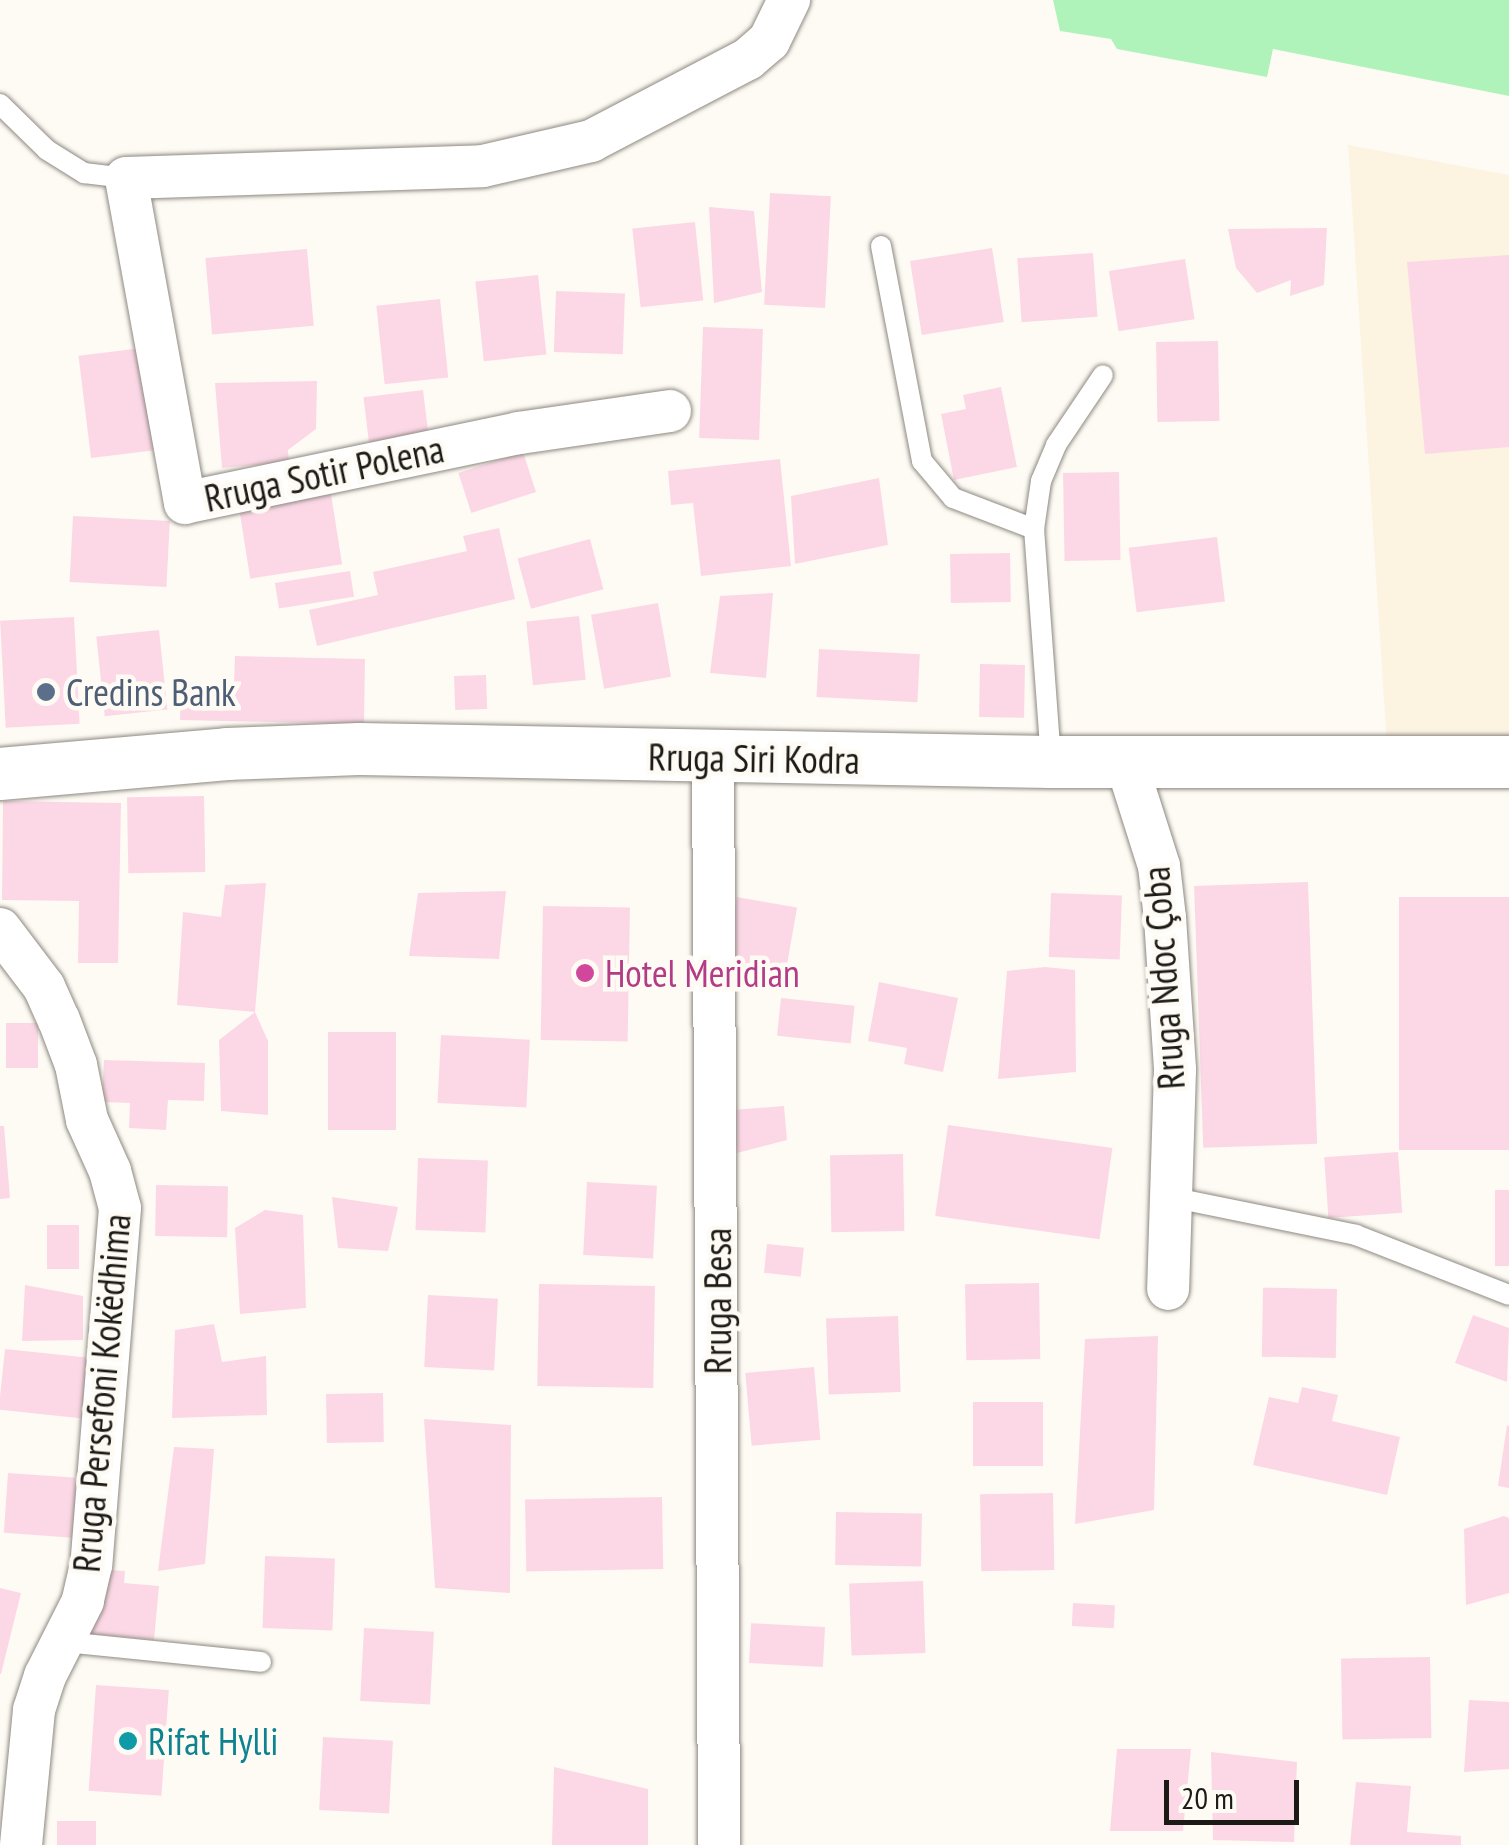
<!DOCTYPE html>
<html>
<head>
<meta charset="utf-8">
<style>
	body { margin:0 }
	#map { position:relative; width:1509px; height:1845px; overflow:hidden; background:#fefbf5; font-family:"PT Sans Narrow",sans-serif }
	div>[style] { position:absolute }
	.built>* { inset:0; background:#fcf3e1 }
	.green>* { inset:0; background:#b0f3ba }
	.building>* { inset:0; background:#fcd8e7; transform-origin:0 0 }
	.roads { filter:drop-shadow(0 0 2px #8e8980) drop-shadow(0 0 2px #8e8980) }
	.service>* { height:20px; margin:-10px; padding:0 10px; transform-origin:10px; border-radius:10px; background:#fff }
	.minor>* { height:42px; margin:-21px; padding:0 21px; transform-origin:21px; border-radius:21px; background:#fff }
	.tertiary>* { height:52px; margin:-26px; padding:0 26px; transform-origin:26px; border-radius:26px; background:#fff }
	.dots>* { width:28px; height:28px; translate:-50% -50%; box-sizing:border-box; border:5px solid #fefbf5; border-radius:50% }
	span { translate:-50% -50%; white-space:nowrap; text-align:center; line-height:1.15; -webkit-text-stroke:9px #fefbf5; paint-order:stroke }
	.street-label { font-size:38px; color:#1c1a16 }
	.service-label { font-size:38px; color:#4e5e75 }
	.left { translate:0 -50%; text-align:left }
	.hotel-label { font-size:38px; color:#b23c85 }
	.culture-label { font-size:38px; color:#0d838f }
	.scale { position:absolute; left:1164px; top:1780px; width:135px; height:45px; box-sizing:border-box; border:5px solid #1c1a16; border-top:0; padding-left:12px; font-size:30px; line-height:35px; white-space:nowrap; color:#1c1a16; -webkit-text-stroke:8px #fefbf5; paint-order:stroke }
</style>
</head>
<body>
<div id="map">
	<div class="built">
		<i style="clip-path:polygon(1348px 145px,1509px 175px,1509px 762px,1388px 761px)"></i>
	</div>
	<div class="green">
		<i style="clip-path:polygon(1053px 0,1509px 0,1509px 96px,1273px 49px,1267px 77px,1117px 49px,1111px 39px,1060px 31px)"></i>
	</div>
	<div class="building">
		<i style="left:770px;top:193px;width:61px;height:112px;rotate:3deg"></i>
		<i style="clip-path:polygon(709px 207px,754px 211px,762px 292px,714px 303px)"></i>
		<i style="left:695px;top:222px;width:79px;height:63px;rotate:84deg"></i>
		<i style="clip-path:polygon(1327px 228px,1324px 285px,1290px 296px,1291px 280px,1257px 293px,1236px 268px,1228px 229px)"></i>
		<i style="left:992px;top:248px;width:75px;height:83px;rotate:81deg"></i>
		<i style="left:307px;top:249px;width:77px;height:102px;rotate:85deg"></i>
		<i style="left:1093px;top:253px;width:64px;height:76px;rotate:86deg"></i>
		<i style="clip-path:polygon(1509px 255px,1509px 447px,1425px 454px,1407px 262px)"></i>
		<i style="left:1185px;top:259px;width:61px;height:77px;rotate:81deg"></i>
		<i style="left:538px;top:275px;width:80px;height:63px;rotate:84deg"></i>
		<i style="left:556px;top:291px;width:69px;height:61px;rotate:2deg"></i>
		<i style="left:440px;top:299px;width:79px;height:64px;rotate:84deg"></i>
		<i style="left:703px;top:327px;width:60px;height:111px;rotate:2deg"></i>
		<i style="left:1218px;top:341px;width:80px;height:62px;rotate:89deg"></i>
		<i style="left:142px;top:348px;width:103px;height:64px;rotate:83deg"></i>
		<i style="clip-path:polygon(317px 381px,316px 429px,288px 450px,289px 462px,222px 468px,215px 383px)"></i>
		<i style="clip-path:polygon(1001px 387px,1017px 467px,954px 480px,941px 414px,966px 409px,963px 395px)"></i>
		<i style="left:423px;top:390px;width:47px;height:60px;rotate:83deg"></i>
		<i style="left:523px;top:452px;width:42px;height:68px;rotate:72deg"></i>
		<i style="clip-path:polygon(780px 459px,791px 566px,701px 576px,693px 503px,671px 505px,668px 471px)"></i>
		<i style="left:1119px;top:472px;width:88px;height:56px;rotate:89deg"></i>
		<i style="clip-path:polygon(879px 478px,888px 545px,795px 564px,791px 496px)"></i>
		<i style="left:331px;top:494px;width:71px;height:93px;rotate:81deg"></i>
		<i style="left:73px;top:516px;width:97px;height:66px;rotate:3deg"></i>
		<i style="clip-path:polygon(499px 528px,515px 599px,317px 646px,309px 610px,378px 595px,373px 572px,467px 551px,463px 536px)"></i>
		<i style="left:1217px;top:537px;width:65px;height:89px;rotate:83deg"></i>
		<i style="left:590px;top:539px;width:52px;height:75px;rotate:75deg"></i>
		<i style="left:1010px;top:553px;width:49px;height:60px;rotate:89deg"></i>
		<i style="left:350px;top:571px;width:26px;height:76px;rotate:81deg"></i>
		<i style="clip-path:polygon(773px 593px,766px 678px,710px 673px,720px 596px)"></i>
		<i style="left:658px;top:603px;width:75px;height:68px;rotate:80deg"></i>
		<i style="left:579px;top:616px;width:64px;height:53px;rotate:84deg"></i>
		<i style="left:74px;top:617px;width:107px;height:74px;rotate:87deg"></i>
		<i style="left:159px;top:630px;width:80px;height:63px;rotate:84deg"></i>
		<i style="left:819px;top:649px;width:101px;height:48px;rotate:3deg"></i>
		<i style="clip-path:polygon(235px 656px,365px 659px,364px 724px,180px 720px,181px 682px,234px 683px)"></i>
		<i style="left:980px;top:664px;width:45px;height:53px;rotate:1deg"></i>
		<i style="left:486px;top:675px;width:34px;height:32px;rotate:88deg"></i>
		<i style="left:204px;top:796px;width:76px;height:77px;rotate:89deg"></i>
		<i style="clip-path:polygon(3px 801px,121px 803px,118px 963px,78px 963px,79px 901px,2px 900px)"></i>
		<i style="left:1308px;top:882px;width:262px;height:114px;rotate:88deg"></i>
		<i style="clip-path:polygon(266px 883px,255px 1012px,177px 1005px,183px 912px,221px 917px,225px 885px)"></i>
		<i style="clip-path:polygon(506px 891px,499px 959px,409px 956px,418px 893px)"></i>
		<i style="left:1051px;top:893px;width:71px;height:64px;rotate:2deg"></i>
		<i style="left:737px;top:897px;width:61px;height:64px;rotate:10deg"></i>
		<i style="left:1509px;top:897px;width:253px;height:110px;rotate:90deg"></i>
		<i style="left:543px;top:906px;width:87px;height:134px;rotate:1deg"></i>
		<i style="clip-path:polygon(1045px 967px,1075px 970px,1076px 1072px,998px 1079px,1007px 971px)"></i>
		<i style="clip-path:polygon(879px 982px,958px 998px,943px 1072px,904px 1064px,907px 1048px,868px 1041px)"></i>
		<i style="left:781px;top:998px;width:74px;height:38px;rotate:6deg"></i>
		<i style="clip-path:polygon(255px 1012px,268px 1041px,268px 1115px,221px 1111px,219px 1040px)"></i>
		<i style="left:6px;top:1023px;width:32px;height:45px"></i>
		<i style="left:328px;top:1032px;width:68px;height:98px"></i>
		<i style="left:441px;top:1035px;width:89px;height:68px;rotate:3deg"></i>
		<i style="clip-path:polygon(104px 1060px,205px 1063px,204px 1101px,168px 1100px,166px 1130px,129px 1128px,130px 1103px,102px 1102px)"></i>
		<i style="clip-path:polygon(784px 1106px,787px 1140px,737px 1153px,732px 1110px)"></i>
		<i style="left:948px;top:1125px;width:166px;height:92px;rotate:8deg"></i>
		<i style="clip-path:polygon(0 1126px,4px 1126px,10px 1198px,0 1199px)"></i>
		<i style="left:1398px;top:1152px;width:61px;height:74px;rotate:86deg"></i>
		<i style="left:903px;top:1154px;width:77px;height:73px;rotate:89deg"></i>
		<i style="left:418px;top:1158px;width:70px;height:72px;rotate:2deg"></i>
		<i style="left:587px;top:1182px;width:70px;height:73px;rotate:3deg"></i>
		<i style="left:156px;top:1185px;width:72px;height:51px;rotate:1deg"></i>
		<i style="left:1495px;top:1190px;width:14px;height:76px"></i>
		<i style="clip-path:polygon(332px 1197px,398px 1207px,388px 1251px,338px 1248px)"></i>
		<i style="clip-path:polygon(265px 1210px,303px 1215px,306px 1308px,240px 1314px,235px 1228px)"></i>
		<i style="left:47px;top:1225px;width:32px;height:44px"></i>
		<i style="left:767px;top:1244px;width:37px;height:29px;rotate:6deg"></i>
		<i style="left:1039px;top:1283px;width:76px;height:74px;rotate:89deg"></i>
		<i style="clip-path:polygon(25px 1285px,83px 1296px,83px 1340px,22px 1341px)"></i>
		<i style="left:655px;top:1286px;width:102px;height:116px;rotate:91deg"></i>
		<i style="left:1337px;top:1289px;width:69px;height:74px;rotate:91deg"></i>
		<i style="left:428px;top:1295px;width:70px;height:72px;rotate:3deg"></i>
		<i style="clip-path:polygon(1473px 1315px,1509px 1328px,1507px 1382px,1455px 1363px)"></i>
		<i style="left:898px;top:1316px;width:76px;height:72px;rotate:88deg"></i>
		<i style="clip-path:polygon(214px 1324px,222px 1362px,266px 1356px,267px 1415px,172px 1418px,175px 1330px)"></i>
		<i style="clip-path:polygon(1158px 1336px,1154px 1510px,1075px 1524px,1085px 1339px)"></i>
		<i style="left:5px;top:1349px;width:94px;height:61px;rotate:6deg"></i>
		<i style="left:814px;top:1367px;width:73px;height:69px;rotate:85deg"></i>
		<i style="clip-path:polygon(1302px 1387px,1338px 1395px,1332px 1421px,1400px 1437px,1387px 1495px,1253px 1465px,1269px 1397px,1298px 1403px)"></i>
		<i style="left:383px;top:1393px;width:49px;height:57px;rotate:89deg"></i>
		<i style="left:973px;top:1402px;width:70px;height:64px"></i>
		<i style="clip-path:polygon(424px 1419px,511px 1425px,510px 1593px,435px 1588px)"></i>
		<i style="clip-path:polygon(1507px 1425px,1509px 1426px,1509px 1488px,1498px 1486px)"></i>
		<i style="clip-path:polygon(174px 1447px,214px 1449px,205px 1564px,158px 1571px)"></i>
		<i style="left:8px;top:1473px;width:69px;height:60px;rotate:4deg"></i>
		<i style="left:1053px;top:1493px;width:77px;height:73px;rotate:89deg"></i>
		<i style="left:662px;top:1497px;width:72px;height:137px;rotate:89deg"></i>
		<i style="left:836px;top:1512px;width:86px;height:53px;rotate:1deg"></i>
		<i style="clip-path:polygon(1504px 1516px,1509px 1518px,1509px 1593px,1466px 1605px,1464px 1529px)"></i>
		<i style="left:265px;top:1556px;width:70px;height:72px;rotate:2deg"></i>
		<i style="clip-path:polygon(97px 1569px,125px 1571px,124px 1583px,159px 1586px,154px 1640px,91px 1634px)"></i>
		<i style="left:923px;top:1581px;width:72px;height:74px;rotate:88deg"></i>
		<i style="clip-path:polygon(0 1588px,21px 1593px,1px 1674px,0 1674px)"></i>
		<i style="left:1073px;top:1603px;width:42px;height:23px;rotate:3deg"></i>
		<i style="left:825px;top:1627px;width:40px;height:74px;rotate:93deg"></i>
		<i style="left:364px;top:1628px;width:70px;height:73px;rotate:3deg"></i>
		<i style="left:1430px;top:1657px;width:81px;height:89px;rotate:89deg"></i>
		<i style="left:96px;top:1685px;width:73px;height:106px;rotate:4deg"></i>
		<i style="clip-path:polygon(1469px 1700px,1509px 1702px,1509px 1769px,1464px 1772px)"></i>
		<i style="left:323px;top:1737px;width:70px;height:73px;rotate:3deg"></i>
		<i style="clip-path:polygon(1117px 1749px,1191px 1749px,1183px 1831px,1110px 1831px)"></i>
		<i style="clip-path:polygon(1211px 1752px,1297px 1762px,1294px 1842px,1213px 1840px)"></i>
		<i style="clip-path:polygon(554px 1767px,648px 1789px,648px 1845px,552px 1845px)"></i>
		<i style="clip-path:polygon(1356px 1782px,1411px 1786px,1407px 1832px,1461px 1836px,1461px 1845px,1350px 1845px)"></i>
		<i style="left:96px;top:1821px;width:24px;height:39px;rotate:90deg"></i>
	</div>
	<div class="roads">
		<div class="service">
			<i style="left:0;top:104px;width:66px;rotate:44.4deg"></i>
			<i style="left:47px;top:150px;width:44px;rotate:31.9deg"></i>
			<i style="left:84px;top:173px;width:42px;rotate:6.8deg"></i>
			<i style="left:881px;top:246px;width:219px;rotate:79.2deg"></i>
			<i style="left:922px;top:461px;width:48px;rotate:50deg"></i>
			<i style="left:953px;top:498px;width:87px;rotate:20.9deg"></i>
			<i style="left:1051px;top:760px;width:232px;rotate:-94.2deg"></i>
			<i style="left:1034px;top:529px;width:49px;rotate:-81.7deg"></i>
			<i style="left:1041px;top:481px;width:39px;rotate:-67deg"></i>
			<i style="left:1056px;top:445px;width:84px;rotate:-56.1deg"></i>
			<i style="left:1170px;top:1197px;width:190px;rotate:11.5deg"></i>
			<i style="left:1356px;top:1235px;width:164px;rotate:21.4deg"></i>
			<i style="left:65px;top:1642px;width:197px;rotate:5.8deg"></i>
		</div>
		<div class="minor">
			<i style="left:670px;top:411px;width:153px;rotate:171.7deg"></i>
			<i style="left:519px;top:433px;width:341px;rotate:168.2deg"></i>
			<i style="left:185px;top:503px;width:330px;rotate:-100.3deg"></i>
			<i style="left:126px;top:178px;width:357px;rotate:-1.9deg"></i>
			<i style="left:483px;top:166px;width:111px;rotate:-13deg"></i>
			<i style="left:591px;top:141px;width:177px;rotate:-27.6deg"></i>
			<i style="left:748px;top:59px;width:28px;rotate:-41deg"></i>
			<i style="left:769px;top:41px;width:46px;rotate:-64deg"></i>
			<i style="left:713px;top:757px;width:1088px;rotate:89.68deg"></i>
			<i style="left:1126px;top:762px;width:109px;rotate:72.4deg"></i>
			<i style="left:1159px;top:866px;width:52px;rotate:83.4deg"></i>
			<i style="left:1165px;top:918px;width:152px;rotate:86.2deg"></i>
			<i style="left:1175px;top:1070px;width:219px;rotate:91.8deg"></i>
			<i style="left:0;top:929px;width:73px;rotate:52.8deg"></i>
			<i style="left:44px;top:987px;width:36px;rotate:66deg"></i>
			<i style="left:59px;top:1020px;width:48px;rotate:69.3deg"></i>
			<i style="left:76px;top:1065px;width:56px;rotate:78.7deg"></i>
			<i style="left:87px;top:1120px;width:56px;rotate:65.7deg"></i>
			<i style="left:110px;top:1171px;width:38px;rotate:75deg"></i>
			<i style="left:120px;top:1208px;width:358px;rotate:94.6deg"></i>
			<i style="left:91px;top:1565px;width:37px;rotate:103deg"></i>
			<i style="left:83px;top:1601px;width:84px;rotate:116.9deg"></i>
			<i style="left:45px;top:1676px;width:36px;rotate:108deg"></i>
			<i style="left:34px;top:1710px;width:136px;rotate:95.5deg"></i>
		</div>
		<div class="tertiary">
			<i style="left:0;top:774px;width:228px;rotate:-5deg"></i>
			<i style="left:227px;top:754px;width:132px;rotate:-2.2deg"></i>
			<i style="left:359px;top:749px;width:692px;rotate:1.08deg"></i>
			<i style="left:1051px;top:762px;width:458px"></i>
		</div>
	</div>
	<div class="dots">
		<i style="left:46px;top:692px;background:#5c6f8a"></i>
		<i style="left:585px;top:973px;background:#d1479c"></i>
		<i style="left:128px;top:1741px;background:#0f9aa8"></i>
	</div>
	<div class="street-label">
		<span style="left:324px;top:473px;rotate:-12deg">Rruga Sotir Polena</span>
		<span style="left:754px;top:758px;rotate:1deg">Rruga Siri Kodra</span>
		<span style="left:1163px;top:978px;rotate:-94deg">Rruga Ndoc Çoba</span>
		<span style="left:717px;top:1301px;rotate:-90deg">Rruga Besa</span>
		<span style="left:101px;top:1393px;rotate:-85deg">Rruga Persefoni Kokëdhima</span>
	</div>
	<div class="service-label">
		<span class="left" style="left:66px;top:692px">Credins Bank</span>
	</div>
	<div class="hotel-label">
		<span class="left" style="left:605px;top:973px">Hotel Meridian</span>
	</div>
	<div class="culture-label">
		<span class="left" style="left:148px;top:1741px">Rifat Hylli</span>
	</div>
	<div class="scale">20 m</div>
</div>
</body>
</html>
